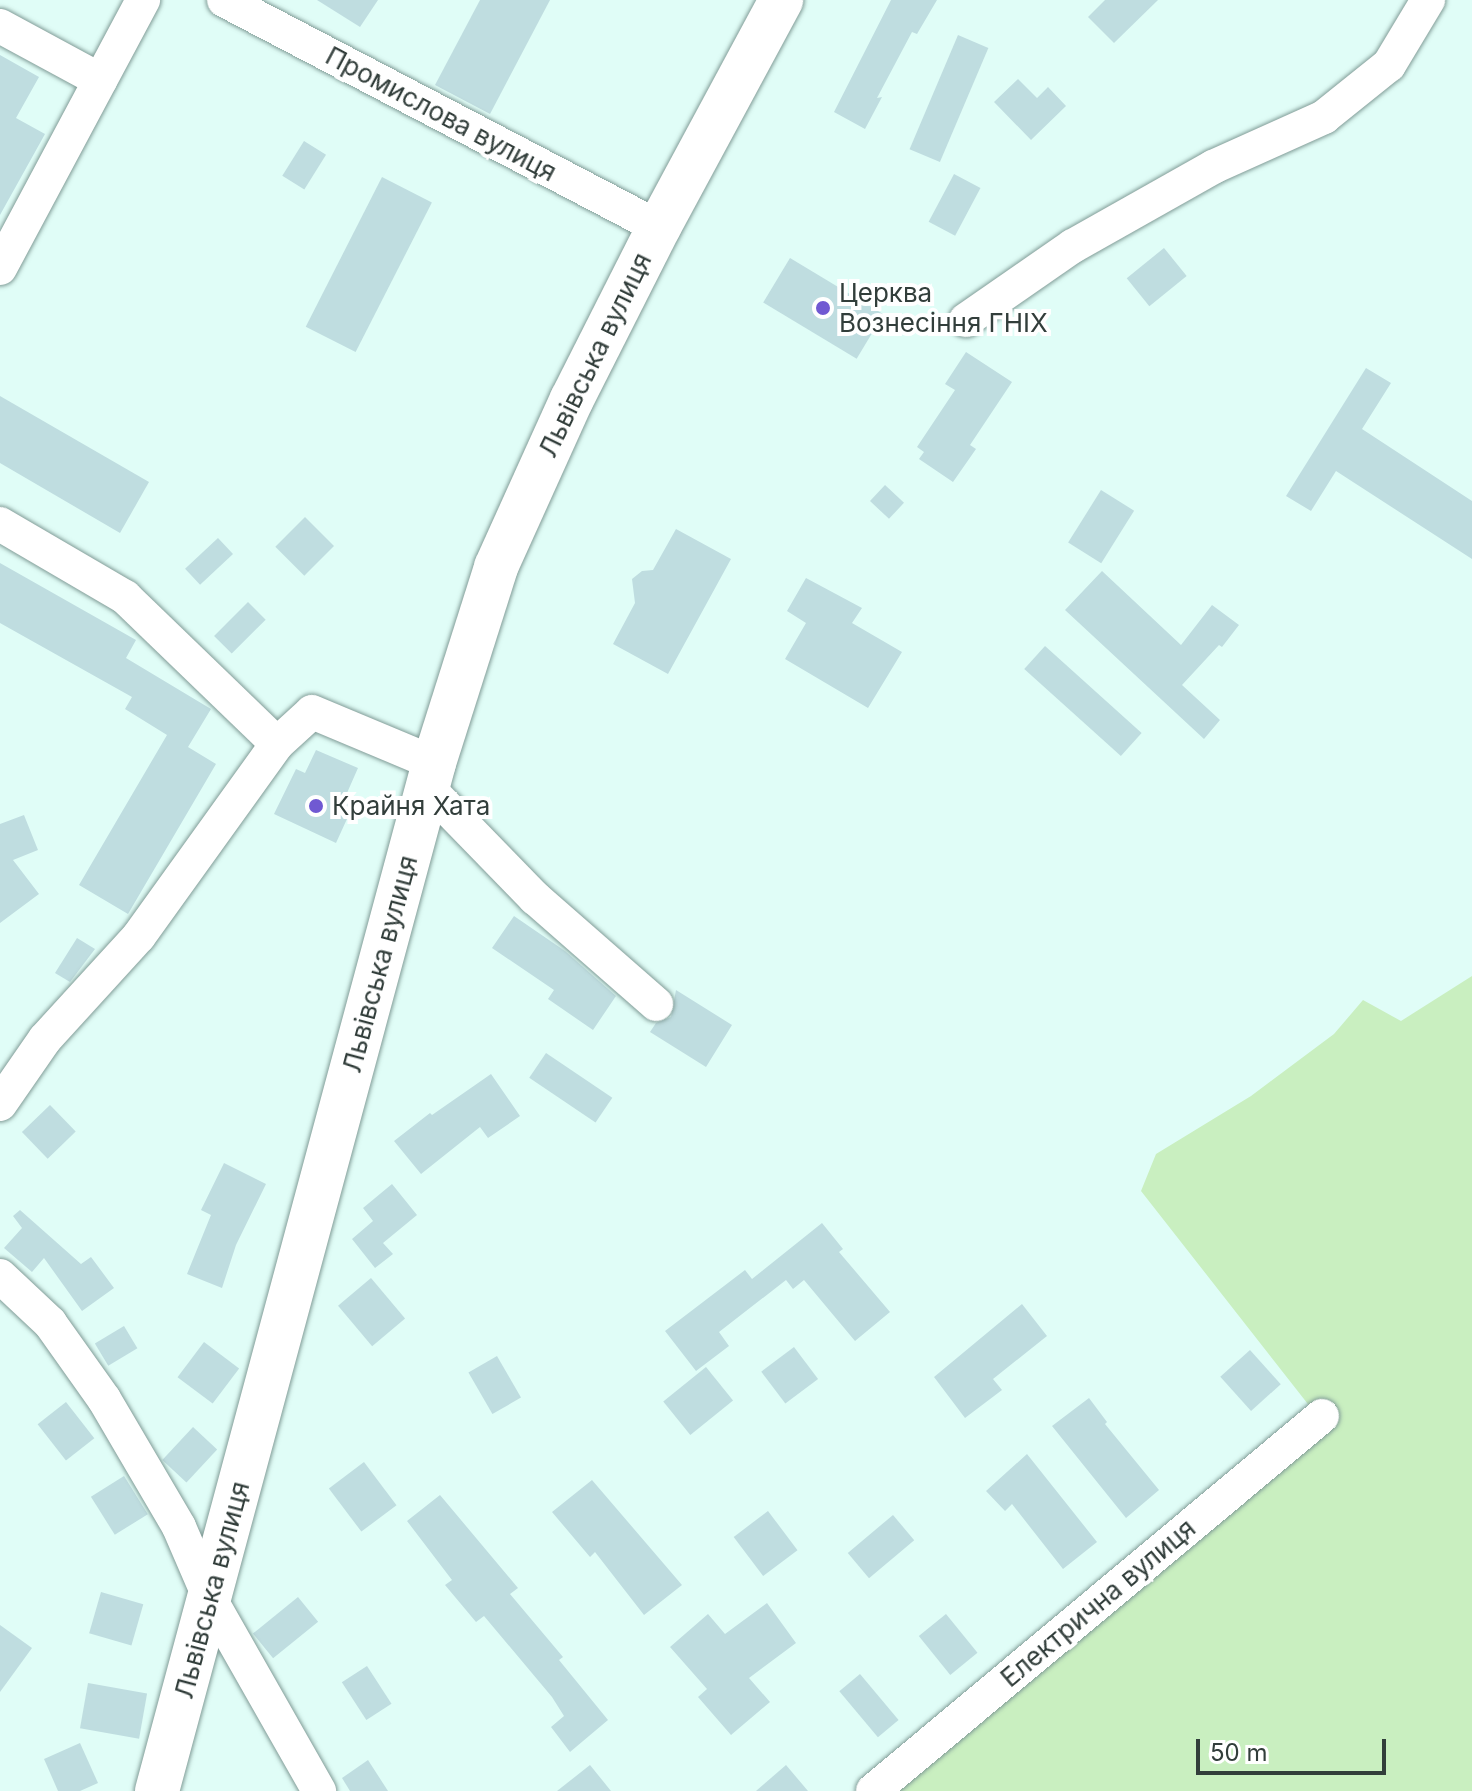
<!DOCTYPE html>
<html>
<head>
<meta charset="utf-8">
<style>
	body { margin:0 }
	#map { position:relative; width:1472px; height:1791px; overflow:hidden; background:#e0fdf7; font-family:Inter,sans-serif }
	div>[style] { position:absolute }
	.green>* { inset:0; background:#c9efc0 }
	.building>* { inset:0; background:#bfdde0; transform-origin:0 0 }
	.roads { filter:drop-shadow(0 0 2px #819c97) drop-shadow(0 0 2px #819c97) }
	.minor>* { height:34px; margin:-17px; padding:0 17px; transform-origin:17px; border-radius:17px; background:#fff }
	.major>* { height:44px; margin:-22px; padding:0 22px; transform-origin:22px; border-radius:22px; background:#fff }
	.dots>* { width:22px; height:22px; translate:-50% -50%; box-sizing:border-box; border:4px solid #fff; border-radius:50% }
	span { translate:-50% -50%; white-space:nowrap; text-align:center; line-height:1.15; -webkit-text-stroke:8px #fff; paint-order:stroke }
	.street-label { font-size:26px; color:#323e3b }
	.poi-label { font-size:26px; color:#323e3b }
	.left { translate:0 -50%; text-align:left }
	.scale { position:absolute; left:1196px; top:1739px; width:190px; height:36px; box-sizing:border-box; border:4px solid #323e3b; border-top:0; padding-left:10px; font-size:24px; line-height:28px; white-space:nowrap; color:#323e3b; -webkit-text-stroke:6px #fff; paint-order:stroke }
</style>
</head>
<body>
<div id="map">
	<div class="green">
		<i style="clip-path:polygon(1472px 976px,1472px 1791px,870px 1791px,1311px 1408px,1141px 1191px,1156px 1154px,1251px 1096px,1334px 1034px,1363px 1000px,1401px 1021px)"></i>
	</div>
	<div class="building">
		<i style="clip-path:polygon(317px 0,378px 0,360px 27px)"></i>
		<i style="clip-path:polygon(480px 0,550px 0,490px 114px,435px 85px)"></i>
		<i style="clip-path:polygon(891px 0,937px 0,917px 34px,912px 32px,877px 98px,882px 97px,865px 129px,834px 112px)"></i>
		<i style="clip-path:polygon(1105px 0,1158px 0,1114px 43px,1088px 17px)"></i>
		<i style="left:958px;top:35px;width:33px;height:124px;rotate:23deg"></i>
		<i style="clip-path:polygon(0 55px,39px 77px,16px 118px,45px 134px,0 215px)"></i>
		<i style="clip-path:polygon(1018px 79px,1037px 98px,1048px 87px,1066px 106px,1031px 140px,994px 102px)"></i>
		<i style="left:304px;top:141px;width:26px;height:41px;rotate:32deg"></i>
		<i style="left:954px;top:174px;width:30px;height:54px;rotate:28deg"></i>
		<i style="left:382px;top:177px;width:56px;height:168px;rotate:27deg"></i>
		<i style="left:1164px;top:248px;width:36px;height:48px;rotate:51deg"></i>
		<i style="left:790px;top:258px;width:109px;height:52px;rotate:31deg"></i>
		<i style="clip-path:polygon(966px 352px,1012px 382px,970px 445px,976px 449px,953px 482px,919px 459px,924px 452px,917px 447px,955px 390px,945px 384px)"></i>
		<i style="clip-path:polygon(1366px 368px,1391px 383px,1362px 429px,1472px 501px,1472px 559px,1336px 471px,1311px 511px,1286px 496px)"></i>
		<i style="clip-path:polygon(0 396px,149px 482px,120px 533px,0 463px)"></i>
		<i style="left:885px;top:485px;width:26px;height:22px;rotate:43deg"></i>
		<i style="left:1101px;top:490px;width:39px;height:62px;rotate:32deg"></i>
		<i style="left:305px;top:517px;width:41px;height:42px;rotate:45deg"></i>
		<i style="clip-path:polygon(676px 529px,731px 559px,668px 674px,613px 644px,635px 603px,632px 579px,642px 571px,653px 570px)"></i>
		<i style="left:218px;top:538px;width:22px;height:45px;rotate:47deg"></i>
		<i style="clip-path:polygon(0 563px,136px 640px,126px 658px,211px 709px,188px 747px,216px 764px,128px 914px,79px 885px,167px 735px,125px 709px,132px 697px,0 623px)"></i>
		<i style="clip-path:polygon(1102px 571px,1181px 645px,1212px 605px,1239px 625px,1222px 647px,1219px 645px,1182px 685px,1220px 720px,1204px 739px,1065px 610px)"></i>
		<i style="clip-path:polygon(806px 578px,862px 608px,852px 623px,902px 652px,868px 708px,785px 659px,806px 623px,787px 611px)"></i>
		<i style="left:248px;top:602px;width:25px;height:48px;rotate:45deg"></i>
		<i style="left:1045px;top:646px;width:130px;height:31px;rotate:42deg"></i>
		<i style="clip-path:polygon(316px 750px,358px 768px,347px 793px,357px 797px,336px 843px,274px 814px,296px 769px,305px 773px)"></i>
		<i style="clip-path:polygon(24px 815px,38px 850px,13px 860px,39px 894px,0 923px,0 824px)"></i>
		<i style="clip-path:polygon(514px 916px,565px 951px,616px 996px,593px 1030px,548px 999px,554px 990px,492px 948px)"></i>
		<i style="clip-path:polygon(77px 938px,95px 949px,70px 982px,55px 973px)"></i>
		<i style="clip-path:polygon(676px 990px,732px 1025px,706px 1067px,650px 1032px,656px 1023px,671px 1017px)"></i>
		<i style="left:546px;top:1053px;width:80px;height:30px;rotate:34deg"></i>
		<i style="clip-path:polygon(491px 1074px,520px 1116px,488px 1138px,480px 1127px,421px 1174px,394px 1141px,430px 1113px,432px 1115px)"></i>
		<i style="left:50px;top:1105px;width:37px;height:39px;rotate:46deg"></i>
		<i style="clip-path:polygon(224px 1163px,266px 1184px,236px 1245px,222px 1288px,187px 1274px,211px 1215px,201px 1210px)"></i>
		<i style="clip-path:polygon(392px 1184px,417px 1215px,383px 1243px,393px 1254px,375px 1268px,352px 1239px,373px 1221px,363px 1208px)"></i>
		<i style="clip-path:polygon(20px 1210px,81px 1264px,91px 1257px,114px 1288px,82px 1311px,44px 1258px,32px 1272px,4px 1248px,22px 1228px,13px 1216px)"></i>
		<i style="clip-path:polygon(822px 1223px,843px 1249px,839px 1252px,890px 1312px,855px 1341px,804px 1280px,793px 1289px,786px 1280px,719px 1332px,729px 1346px,696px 1371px,665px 1331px,745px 1270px,752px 1279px)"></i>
		<i style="left:371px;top:1278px;width:53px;height:43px;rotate:50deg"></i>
		<i style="clip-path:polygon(1022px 1304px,1047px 1336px,993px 1379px,1002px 1390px,965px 1418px,934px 1377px)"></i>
		<i style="left:124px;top:1326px;width:26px;height:34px;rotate:59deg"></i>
		<i style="left:204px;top:1342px;width:44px;height:44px;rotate:37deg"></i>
		<i style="left:794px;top:1347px;width:40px;height:41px;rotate:53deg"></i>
		<i style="left:1250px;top:1350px;width:46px;height:40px;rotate:48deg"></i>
		<i style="left:497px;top:1356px;width:48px;height:33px;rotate:60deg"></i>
		<i style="left:706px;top:1367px;width:43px;height:55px;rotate:51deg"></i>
		<i style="clip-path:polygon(1089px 1398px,1107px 1422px,1105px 1424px,1159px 1490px,1126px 1518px,1052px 1426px)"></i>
		<i style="left:66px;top:1402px;width:46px;height:36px;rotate:52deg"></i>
		<i style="left:193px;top:1427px;width:33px;height:45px;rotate:43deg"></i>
		<i style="clip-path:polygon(1027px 1454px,1097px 1542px,1063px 1569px,1012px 1504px,1005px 1511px,986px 1491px)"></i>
		<i style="left:364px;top:1462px;width:54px;height:44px;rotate:53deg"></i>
		<i style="left:124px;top:1476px;width:45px;height:39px;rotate:58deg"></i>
		<i style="clip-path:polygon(592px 1480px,682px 1585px,644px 1615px,595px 1552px,590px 1557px,552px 1512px)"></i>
		<i style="clip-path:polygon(440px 1495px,518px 1588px,510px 1594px,563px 1657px,559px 1660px,608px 1720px,570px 1752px,551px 1727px,564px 1716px,552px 1697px,484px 1616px,476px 1622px,445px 1585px,452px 1580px,407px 1521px)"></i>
		<i style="left:768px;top:1511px;width:49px;height:43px;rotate:53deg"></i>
		<i style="left:893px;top:1515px;width:33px;height:59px;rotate:50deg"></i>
		<i style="left:101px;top:1592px;width:44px;height:43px;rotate:16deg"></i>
		<i style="left:298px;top:1597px;width:32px;height:58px;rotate:51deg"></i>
		<i style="clip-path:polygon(767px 1603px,796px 1643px,749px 1678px,770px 1702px,731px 1735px,698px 1697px,707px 1689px,670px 1647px,708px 1614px,725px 1634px)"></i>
		<i style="left:946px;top:1614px;width:50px;height:35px;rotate:51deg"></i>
		<i style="clip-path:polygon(0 1625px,32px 1648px,0 1692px)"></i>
		<i style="left:367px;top:1666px;width:45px;height:30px;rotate:57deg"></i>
		<i style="left:860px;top:1674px;width:60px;height:27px;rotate:50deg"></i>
		<i style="left:88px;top:1683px;width:60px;height:46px;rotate:10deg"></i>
		<i style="clip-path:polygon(80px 1743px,98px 1783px,80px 1791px,58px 1791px,44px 1759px)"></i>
		<i style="clip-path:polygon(368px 1760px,388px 1791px,350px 1791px,342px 1778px)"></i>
		<i style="clip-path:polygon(590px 1765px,611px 1791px,557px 1791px)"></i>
		<i style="clip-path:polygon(786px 1765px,808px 1791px,756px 1791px)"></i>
	</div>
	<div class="roads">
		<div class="minor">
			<i style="left:224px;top:0;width:491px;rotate:27.6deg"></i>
			<i style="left:0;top:26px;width:114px;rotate:28.4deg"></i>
			<i style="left:0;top:268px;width:304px;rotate:-61.9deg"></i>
			<i style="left:966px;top:320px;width:130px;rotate:-34.7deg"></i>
			<i style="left:1073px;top:246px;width:161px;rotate:-29.4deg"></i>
			<i style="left:1213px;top:167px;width:122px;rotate:-24.2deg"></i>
			<i style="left:1324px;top:117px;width:83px;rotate:-38.7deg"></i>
			<i style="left:1389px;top:65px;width:76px;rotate:-59deg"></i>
			<i style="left:0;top:524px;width:145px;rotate:30.3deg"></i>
			<i style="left:125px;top:597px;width:211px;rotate:44deg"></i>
			<i style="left:427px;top:787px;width:155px;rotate:45.8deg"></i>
			<i style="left:535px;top:898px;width:161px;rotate:41.2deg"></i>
			<i style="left:0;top:1104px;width:79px;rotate:-55.3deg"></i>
			<i style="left:45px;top:1039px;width:139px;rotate:-47.6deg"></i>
			<i style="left:139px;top:936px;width:236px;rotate:-54.3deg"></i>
			<i style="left:277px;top:744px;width:47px;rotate:-42.4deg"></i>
			<i style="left:312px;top:712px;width:132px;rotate:22.7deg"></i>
			<i style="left:0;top:1276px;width:69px;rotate:43.2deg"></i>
			<i style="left:50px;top:1323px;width:93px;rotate:54.6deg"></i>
			<i style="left:104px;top:1399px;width:148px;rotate:59.6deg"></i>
			<i style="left:179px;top:1527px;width:78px;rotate:66.7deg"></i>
			<i style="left:210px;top:1599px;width:221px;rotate:60.4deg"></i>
			<i style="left:873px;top:1791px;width:585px;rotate:-39.87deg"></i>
		</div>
		<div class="major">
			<i style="left:157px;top:1791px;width:1065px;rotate:-74.92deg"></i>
			<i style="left:434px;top:763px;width:206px;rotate:-72.4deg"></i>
			<i style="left:496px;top:567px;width:184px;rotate:-65.7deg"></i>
			<i style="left:572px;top:399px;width:193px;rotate:-63.2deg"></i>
			<i style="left:659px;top:227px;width:258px;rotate:-61.7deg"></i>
		</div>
	</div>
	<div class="dots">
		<i style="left:823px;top:308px;background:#7059d2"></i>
		<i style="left:316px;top:806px;background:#7059d2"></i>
	</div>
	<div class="street-label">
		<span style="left:441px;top:114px;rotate:28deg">Промислова вулиця</span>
		<span style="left:595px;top:355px;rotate:-64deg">Львівська вулиця</span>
		<span style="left:380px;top:964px;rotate:-75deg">Львівська вулиця</span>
		<span style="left:212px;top:1590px;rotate:-75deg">Львівська вулиця</span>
		<span style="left:1098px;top:1603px;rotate:-40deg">Електрична вулиця</span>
	</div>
	<div class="poi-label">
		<span class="left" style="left:839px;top:308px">Церква<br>Вознесіння ГНІХ</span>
		<span class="left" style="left:332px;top:806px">Крайня Хата</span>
	</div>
	<div class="scale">50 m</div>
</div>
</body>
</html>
